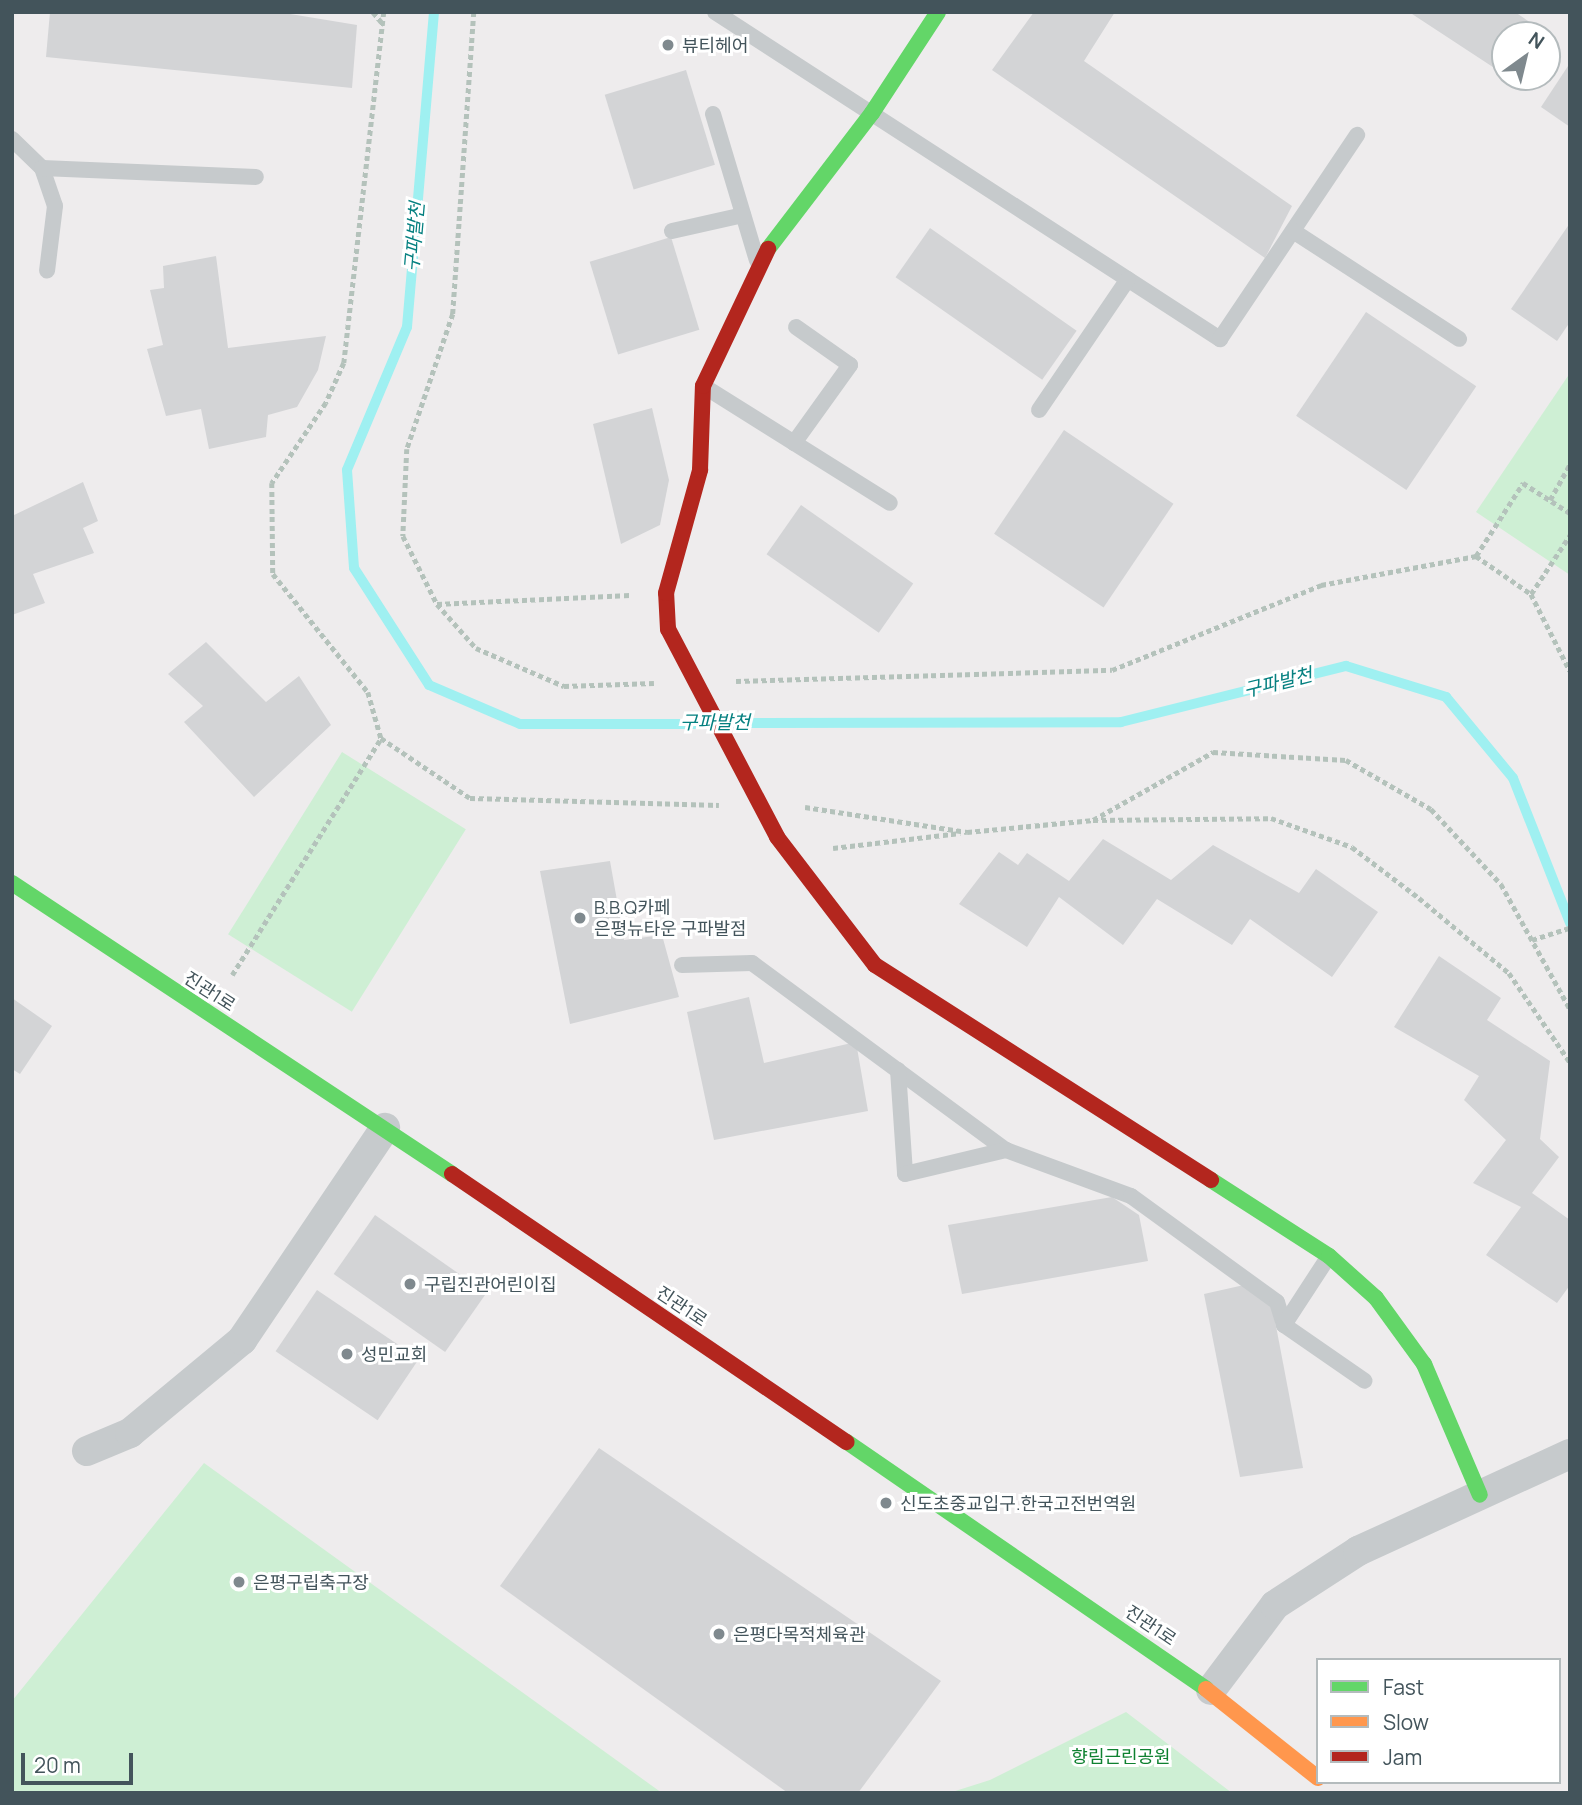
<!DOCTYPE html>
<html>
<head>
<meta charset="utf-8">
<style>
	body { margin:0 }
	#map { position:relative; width:1582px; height:1805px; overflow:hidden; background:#eeeced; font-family:Manrope,"Noto Sans KR",sans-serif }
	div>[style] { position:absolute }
	.green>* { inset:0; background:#ceefd4; transform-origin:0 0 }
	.stream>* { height:10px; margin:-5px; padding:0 5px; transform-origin:5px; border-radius:5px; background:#9ff0f1 }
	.building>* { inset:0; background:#d3d4d6; transform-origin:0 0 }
	.path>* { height:4.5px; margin-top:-2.25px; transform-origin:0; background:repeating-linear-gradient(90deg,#b4c2bb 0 5px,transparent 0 8.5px) }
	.lane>* { height:16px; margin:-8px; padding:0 8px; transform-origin:8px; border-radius:8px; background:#c6cacc }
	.street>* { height:30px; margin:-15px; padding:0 15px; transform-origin:15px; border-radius:15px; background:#c6cacc }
	.fast>* { height:16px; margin:-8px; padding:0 8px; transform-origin:8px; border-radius:8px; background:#63d668 }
	.slow>* { height:16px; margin:-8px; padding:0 8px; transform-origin:8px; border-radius:8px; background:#ff974d }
	.jam>* { height:16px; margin:-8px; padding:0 8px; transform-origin:8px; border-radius:8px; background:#b3261e }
	.jam-bridge>* { height:16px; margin:-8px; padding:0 8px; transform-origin:8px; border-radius:8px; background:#b3261e }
	.dots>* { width:19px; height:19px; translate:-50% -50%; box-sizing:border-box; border:4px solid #fff; border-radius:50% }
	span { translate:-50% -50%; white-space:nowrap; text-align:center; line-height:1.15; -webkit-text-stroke:6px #fff; paint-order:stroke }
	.poi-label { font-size:18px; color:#43545b }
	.left { translate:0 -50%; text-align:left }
	.street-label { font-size:18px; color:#43545b }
	.park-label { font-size:18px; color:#0e8130 }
	.water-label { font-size:19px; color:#058080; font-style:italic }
	.frame { position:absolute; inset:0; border:14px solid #43545b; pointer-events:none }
	.legend { position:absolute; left:1316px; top:1658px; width:245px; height:126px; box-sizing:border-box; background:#fff; border:2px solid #b4bbbd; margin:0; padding:9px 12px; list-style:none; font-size:21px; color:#43545b }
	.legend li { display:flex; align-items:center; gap:14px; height:35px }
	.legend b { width:35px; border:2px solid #b4bbbd }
	.north { position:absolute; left:1491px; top:21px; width:70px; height:70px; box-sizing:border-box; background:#fff; border:2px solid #b4bbbd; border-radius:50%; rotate:34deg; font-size:19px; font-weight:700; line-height:28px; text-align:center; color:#43545b }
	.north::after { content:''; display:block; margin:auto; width:24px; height:32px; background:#7f898e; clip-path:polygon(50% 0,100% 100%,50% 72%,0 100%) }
	.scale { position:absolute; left:21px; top:1753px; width:112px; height:32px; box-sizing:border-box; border:4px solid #43545b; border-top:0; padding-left:9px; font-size:21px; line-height:24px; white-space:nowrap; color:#43545b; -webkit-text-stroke:5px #fff; paint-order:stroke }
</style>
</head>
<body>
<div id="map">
	<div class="green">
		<i style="clip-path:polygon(1570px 373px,1570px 575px,1476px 512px)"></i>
		<i style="left:342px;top:752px;width:146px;height:215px;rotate:32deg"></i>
		<i style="clip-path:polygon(204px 1463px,662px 1793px,12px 1793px,12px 1701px)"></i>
		<i style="clip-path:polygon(1126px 1712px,1232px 1793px,949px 1793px,990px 1780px)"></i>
	</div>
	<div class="stream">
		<i style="left:434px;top:12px;width:316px;rotate:94.9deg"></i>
		<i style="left:407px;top:327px;width:155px;rotate:112.8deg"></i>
		<i style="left:347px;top:470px;width:98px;rotate:85.9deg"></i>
		<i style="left:354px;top:568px;width:139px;rotate:57.3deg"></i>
		<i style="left:429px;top:685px;width:99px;rotate:23.2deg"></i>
		<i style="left:520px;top:724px;width:187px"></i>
		<i style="left:727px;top:723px;width:394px;rotate:-0.1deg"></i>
		<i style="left:1121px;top:722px;width:232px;rotate:-14deg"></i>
		<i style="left:1346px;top:666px;width:105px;rotate:17.2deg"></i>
		<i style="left:1446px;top:697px;width:105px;rotate:50.4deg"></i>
		<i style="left:1513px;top:778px;width:156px;rotate:68.5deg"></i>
	</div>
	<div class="building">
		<i style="clip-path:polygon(50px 12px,278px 12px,357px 25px,352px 88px,46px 57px)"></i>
		<i style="clip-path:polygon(1034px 12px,1115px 12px,1084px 61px,1292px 206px,1265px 258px,992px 70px)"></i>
		<i style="clip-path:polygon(1409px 12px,1515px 12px,1534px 25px,1527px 35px,1505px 35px,1502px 73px)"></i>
		<i style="clip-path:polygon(1570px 63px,1570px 127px,1541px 107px)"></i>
		<i style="left:686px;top:70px;width:99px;height:85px;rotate:73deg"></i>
		<i style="clip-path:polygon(1570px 223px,1570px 322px,1557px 341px,1511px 309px)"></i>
		<i style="left:930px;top:228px;width:179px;height:60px;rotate:35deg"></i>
		<i style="left:671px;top:237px;width:97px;height:85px;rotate:73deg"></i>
		<i style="clip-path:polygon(216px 256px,228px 348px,326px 336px,318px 370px,297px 407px,268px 415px,266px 437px,209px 449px,201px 409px,166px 416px,147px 349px,163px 345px,150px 290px,164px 288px,163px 266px)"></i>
		<i style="left:1366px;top:312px;width:133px;height:125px;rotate:34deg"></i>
		<i style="clip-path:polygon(652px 408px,669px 480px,660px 525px,621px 544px,593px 424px)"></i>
		<i style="left:1064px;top:430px;width:132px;height:125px;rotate:34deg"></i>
		<i style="clip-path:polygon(83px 482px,98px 521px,83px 528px,94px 553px,33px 574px,45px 603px,12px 615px,12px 516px)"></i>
		<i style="left:801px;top:505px;width:137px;height:60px;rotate:35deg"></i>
		<i style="clip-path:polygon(206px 642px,266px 702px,299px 676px,331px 725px,254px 797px,184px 722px,203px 706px,168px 674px)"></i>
		<i style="clip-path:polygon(1103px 839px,1171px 880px,1213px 845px,1299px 893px,1316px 869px,1378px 912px,1332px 977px,1250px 919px,1232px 945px,1157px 899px,1123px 945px,1059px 897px,1027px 947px,959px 904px,999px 852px,1018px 865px,1027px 853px,1069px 881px)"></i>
		<i style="clip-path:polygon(610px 861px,624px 940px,662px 935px,679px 997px,570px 1024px,540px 871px)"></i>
		<i style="clip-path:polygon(1439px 956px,1501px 998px,1487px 1020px,1550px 1061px,1540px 1139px,1559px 1157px,1532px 1193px,1570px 1220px,1570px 1285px,1557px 1303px,1486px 1255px,1521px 1207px,1473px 1183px,1506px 1140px,1464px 1100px,1479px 1076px,1394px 1027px)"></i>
		<i style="clip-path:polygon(749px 997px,764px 1063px,856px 1042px,868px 1111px,714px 1140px,687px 1012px)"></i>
		<i style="clip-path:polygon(12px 998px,52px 1026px,20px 1074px,12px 1069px)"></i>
		<i style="clip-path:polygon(1112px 1197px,1139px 1215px,1148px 1261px,962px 1294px,948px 1225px)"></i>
		<i style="left:375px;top:1215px;width:136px;height:72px;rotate:35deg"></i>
		<i style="clip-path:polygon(1244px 1285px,1272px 1305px,1303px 1468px,1240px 1477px,1204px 1294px)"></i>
		<i style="left:317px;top:1290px;width:123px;height:74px;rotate:34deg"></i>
		<i style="clip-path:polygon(599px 1448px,941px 1681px,858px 1793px,788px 1793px,500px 1586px)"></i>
	</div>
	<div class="path">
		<i style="left:373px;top:12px;width:17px;rotate:50deg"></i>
		<i style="left:384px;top:12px;width:353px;rotate:96.5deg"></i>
		<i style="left:344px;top:363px;width:44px;rotate:114.2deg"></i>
		<i style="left:326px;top:403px;width:97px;rotate:124deg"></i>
		<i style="left:272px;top:483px;width:91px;rotate:89.4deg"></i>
		<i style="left:273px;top:574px;width:151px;rotate:51.2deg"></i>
		<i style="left:368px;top:692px;width:48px;rotate:74.2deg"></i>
		<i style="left:381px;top:738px;width:107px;rotate:34deg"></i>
		<i style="left:470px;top:798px;width:249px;rotate:1.6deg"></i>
		<i style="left:474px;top:12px;width:303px;rotate:94deg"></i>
		<i style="left:453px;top:314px;width:143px;rotate:108.8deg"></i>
		<i style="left:407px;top:449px;width:87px;rotate:92.6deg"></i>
		<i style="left:403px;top:536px;width:76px;rotate:63.4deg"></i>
		<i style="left:437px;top:604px;width:59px;rotate:48.4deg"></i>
		<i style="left:476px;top:648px;width:96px;rotate:23.4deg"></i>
		<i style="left:564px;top:686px;width:90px;rotate:-1.9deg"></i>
		<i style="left:1550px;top:500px;width:41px;rotate:-60.9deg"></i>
		<i style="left:1476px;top:556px;width:87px;rotate:-57.2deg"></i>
		<i style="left:1523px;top:483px;width:56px;rotate:32.6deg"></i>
		<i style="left:1531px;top:594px;width:71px;rotate:-56.5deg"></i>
		<i style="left:437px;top:604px;width:193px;rotate:-2.7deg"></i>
		<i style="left:736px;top:681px;width:376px;rotate:-1.7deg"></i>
		<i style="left:1112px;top:670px;width:226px;rotate:-22.1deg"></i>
		<i style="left:1321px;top:585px;width:158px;rotate:-10.6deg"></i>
		<i style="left:1476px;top:556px;width:67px;rotate:34.6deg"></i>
		<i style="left:1531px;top:594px;width:86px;rotate:63.1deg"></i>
		<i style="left:805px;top:807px;width:164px;rotate:8.8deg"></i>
		<i style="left:967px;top:832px;width:127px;rotate:-5.4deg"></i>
		<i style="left:1093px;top:820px;width:178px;rotate:-0.6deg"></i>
		<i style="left:1271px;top:818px;width:86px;rotate:19.7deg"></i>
		<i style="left:1352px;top:847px;width:84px;rotate:37.3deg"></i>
		<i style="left:1419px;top:898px;width:117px;rotate:39.8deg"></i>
		<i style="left:1509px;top:973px;width:108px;rotate:55.6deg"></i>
		<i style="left:1093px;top:820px;width:138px;rotate:-29.5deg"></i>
		<i style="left:1213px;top:752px;width:133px;rotate:3.4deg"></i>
		<i style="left:1346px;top:760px;width:98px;rotate:30deg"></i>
		<i style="left:1431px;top:809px;width:103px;rotate:47deg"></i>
		<i style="left:1501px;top:884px;width:143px;rotate:61.1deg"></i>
		<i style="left:833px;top:848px;width:128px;rotate:-6.7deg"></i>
		<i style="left:1532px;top:940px;width:40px;rotate:-18deg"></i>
		<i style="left:232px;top:975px;width:280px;rotate:-57.8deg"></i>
	</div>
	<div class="lane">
		<i style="left:715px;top:12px;width:602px;rotate:32.92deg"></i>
		<i style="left:1220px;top:339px;width:246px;rotate:-56.1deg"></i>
		<i style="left:713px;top:114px;width:153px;rotate:73.3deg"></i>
		<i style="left:12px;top:139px;width:42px;rotate:44deg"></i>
		<i style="left:42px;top:168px;width:40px;rotate:71.1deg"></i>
		<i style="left:55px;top:206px;width:65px;rotate:97deg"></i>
		<i style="left:42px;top:168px;width:214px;rotate:2.4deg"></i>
		<i style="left:672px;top:231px;width:73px;rotate:-12.7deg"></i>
		<i style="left:1293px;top:231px;width:198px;rotate:33deg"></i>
		<i style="left:705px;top:387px;width:218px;rotate:32.1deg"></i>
		<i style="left:1039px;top:410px;width:158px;rotate:-55.8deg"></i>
		<i style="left:794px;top:443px;width:96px;rotate:-54.3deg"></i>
		<i style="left:850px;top:365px;width:66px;rotate:-144.9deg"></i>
		<i style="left:682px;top:965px;width:70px;rotate:-1.6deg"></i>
		<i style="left:752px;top:963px;width:315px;rotate:36.4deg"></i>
		<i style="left:1006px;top:1150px;width:133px;rotate:20.2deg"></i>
		<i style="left:1131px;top:1196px;width:180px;rotate:36deg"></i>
		<i style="left:1277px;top:1302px;width:24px;rotate:73deg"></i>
		<i style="left:1284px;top:1325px;width:98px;rotate:34.7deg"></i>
		<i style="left:898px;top:1070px;width:104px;rotate:86.1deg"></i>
		<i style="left:905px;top:1174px;width:104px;rotate:-13.4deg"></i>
		<i style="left:1284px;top:1325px;width:82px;rotate:-56.9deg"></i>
	</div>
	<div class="street">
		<i style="left:87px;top:1451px;width:47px;rotate:-22.7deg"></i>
		<i style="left:130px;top:1433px;width:146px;rotate:-39.7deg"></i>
		<i style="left:242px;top:1340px;width:256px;rotate:-56deg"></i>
		<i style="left:1211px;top:1690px;width:106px;rotate:-53deg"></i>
		<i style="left:1275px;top:1605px;width:99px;rotate:-33deg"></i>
		<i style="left:1358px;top:1551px;width:233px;rotate:-24.6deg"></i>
	</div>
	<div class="fast">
		<i style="left:768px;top:249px;width:171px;rotate:-52.6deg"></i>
		<i style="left:872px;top:113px;width:121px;rotate:-56.8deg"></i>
		<i style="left:12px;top:883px;width:528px;rotate:33.48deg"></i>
		<i style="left:1211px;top:1180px;width:140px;rotate:32.8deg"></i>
		<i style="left:1329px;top:1256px;width:63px;rotate:41.8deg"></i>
		<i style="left:1376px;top:1298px;width:82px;rotate:54deg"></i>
		<i style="left:1424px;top:1364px;width:142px;rotate:66.9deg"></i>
		<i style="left:847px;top:1442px;width:436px;rotate:34.5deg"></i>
	</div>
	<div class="slow">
		<i style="left:1206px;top:1689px;width:143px;rotate:38.5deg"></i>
	</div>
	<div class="jam">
		<i style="left:668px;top:629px;width:36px;rotate:-93deg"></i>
		<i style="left:666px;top:593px;width:128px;rotate:-74.5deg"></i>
		<i style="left:700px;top:470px;width:84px;rotate:-88deg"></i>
		<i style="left:703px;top:386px;width:152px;rotate:-64.6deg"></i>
		<i style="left:777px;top:837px;width:161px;rotate:52.6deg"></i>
		<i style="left:875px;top:965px;width:399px;rotate:32.6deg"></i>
		<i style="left:452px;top:1174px;width:477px;rotate:34.2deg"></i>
	</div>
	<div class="jam-bridge">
		<i style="left:668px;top:629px;width:235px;rotate:62.3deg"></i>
	</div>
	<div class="dots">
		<i style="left:668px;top:45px;background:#7f898e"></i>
		<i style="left:580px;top:918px;background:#7f898e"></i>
		<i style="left:410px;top:1284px;background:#7f898e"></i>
		<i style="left:347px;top:1354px;background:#7f898e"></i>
		<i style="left:886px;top:1503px;background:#7f898e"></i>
		<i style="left:239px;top:1582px;background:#7f898e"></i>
		<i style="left:719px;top:1634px;background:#7f898e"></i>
	</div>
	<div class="poi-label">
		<span class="left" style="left:682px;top:45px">뷰티헤어</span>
		<span class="left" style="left:594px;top:918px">B.B.Q카페<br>은평뉴타운 구파발점</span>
		<span class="left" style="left:424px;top:1284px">구립진관어린이집</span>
		<span class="left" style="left:361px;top:1354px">성민교회</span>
		<span class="left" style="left:900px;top:1503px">신도초중교입구.한국고전번역원</span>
		<span class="left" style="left:253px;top:1582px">은평구립축구장</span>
		<span class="left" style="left:733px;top:1634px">은평다목적체육관</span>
	</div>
	<div class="street-label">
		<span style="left:210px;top:991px;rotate:33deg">진관1로</span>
		<span style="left:682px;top:1306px;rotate:34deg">진관1로</span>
		<span style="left:1151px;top:1625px;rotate:34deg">진관1로</span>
	</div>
	<div class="park-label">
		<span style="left:1121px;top:1756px">향림근린공원</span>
	</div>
	<div class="water-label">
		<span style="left:415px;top:237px;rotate:-85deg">구파발천</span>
		<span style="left:1278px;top:683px;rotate:-14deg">구파발천</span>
		<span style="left:715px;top:723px">구파발천</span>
	</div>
	<div class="frame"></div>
	<ul class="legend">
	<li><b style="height:9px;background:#63d668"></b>Fast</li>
	<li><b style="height:9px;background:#ff974d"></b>Slow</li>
	<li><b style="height:9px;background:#b3261e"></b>Jam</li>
	</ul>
	<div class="north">N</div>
	<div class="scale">20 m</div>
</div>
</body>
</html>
